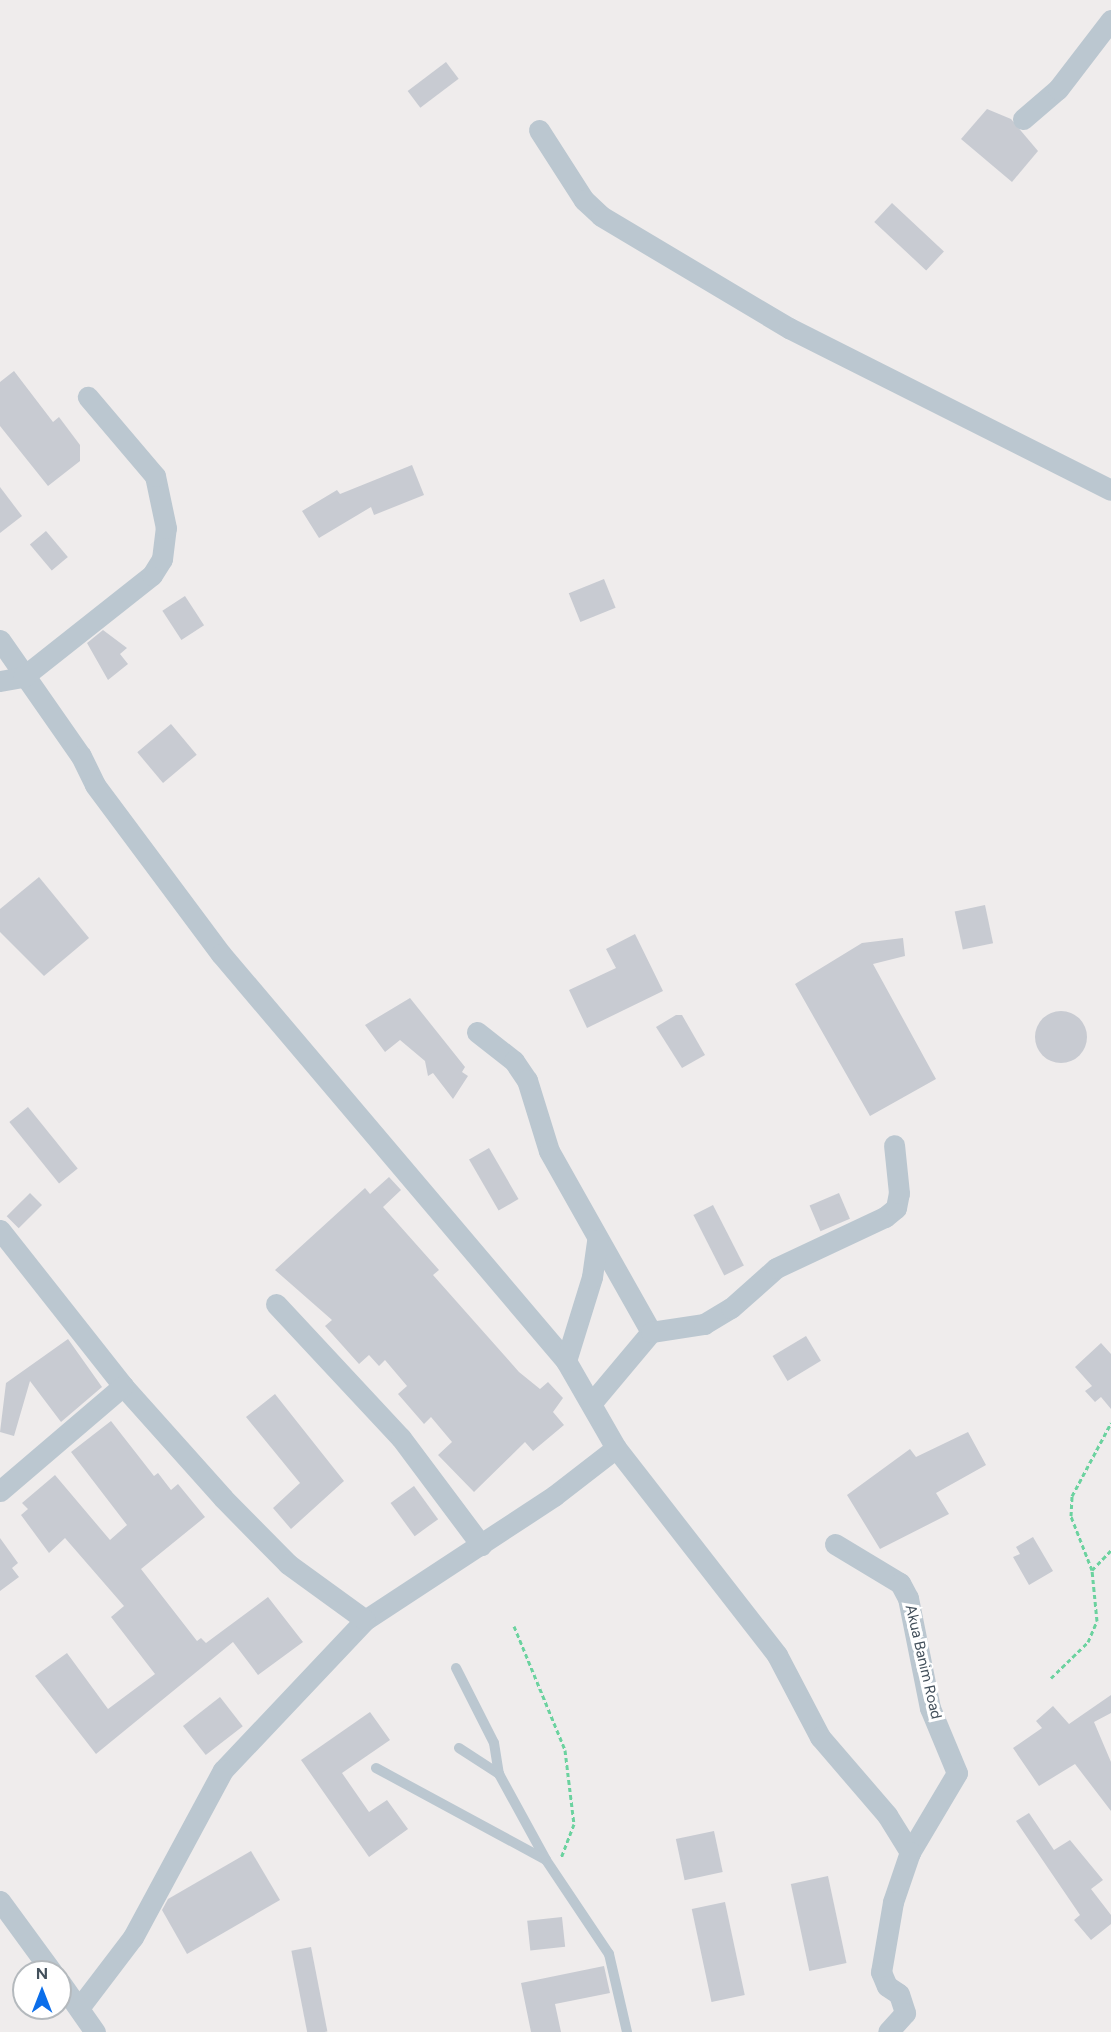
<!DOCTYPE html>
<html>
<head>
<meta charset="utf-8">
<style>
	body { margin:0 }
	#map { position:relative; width:1111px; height:2032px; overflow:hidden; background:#efecec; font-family:Figtree,sans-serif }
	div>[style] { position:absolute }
	.building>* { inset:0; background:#c8cbd2; transform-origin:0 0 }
	.round { border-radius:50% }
	.path>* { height:3px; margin-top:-1.5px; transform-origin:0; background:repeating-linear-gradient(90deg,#6bd29f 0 4.5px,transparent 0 7.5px) }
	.lane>* { height:10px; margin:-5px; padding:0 5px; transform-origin:5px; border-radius:5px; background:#bbc7d0 }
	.street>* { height:21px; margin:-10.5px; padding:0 10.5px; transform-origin:10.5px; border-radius:10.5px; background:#bbc7d0 }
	span { translate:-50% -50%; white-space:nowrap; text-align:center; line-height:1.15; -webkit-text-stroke:6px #fff; paint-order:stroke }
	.street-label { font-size:15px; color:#43505b }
	.north { position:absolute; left:12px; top:1960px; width:60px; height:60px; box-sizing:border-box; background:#fff; border:2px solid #b4b9bd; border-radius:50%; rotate:0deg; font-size:16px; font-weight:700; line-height:24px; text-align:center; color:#43505b }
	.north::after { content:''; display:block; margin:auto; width:21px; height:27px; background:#0b6eea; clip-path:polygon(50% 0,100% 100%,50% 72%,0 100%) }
</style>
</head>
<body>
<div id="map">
	<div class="building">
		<i style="left:446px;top:62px;width:21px;height:48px;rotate:53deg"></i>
		<i style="clip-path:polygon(987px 109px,1011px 119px,1038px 151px,1012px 182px,961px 139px)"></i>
		<i style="left:892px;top:203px;width:71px;height:26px;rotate:43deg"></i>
		<i style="clip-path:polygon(14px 371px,53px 422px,59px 417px,80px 445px,80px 461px,48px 486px,0 426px,0 382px)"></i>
		<i style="clip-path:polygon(412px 465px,424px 495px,374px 515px,371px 507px,319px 538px,302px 511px,337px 490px,340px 494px)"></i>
		<i style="clip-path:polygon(0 487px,22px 516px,0 533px)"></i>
		<i style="left:46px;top:531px;width:34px;height:21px;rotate:50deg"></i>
		<i style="left:604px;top:579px;width:31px;height:38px;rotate:68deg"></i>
		<i style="left:185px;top:596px;width:35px;height:27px;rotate:57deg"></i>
		<i style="clip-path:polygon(103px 630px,127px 648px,120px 654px,128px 664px,108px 680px,87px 643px)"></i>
		<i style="left:171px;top:724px;width:40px;height:44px;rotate:50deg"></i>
		<i style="clip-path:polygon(39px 877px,89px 938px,44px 976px,0 932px,0 909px)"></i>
		<i style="left:985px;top:905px;width:39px;height:31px;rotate:78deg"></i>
		<i style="clip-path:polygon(635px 934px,663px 991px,587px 1028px,569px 990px,616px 968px,606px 949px)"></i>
		<i style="clip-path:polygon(903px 938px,905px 956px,873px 964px,936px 1079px,870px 1116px,795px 984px,862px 943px)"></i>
		<i style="clip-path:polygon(410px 998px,465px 1067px,462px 1072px,468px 1076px,453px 1099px,433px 1073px,428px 1076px,425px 1061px,400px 1040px,385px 1052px,365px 1025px)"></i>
		<i class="round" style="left:1035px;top:1011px;width:52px;height:52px"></i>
		<i style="clip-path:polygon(676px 1015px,682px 1015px,705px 1055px,682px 1068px,656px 1027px)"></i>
		<i style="left:28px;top:1107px;width:79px;height:24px;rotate:51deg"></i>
		<i style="left:489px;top:1148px;width:59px;height:23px;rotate:60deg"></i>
		<i style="clip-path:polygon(389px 1177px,401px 1190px,383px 1207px,439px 1270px,433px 1275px,519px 1372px,540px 1389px,548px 1382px,563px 1398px,553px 1412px,564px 1425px,533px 1451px,525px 1442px,474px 1492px,438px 1455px,452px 1442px,431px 1417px,424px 1424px,398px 1394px,407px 1386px,385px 1360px,379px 1366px,369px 1355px,359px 1364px,325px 1326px,332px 1320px,275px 1270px,365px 1188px,370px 1194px)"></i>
		<i style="left:30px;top:1193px;width:17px;height:33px;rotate:45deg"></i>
		<i style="left:839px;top:1193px;width:28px;height:32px;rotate:67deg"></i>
		<i style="left:713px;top:1205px;width:68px;height:22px;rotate:63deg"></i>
		<i style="left:806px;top:1336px;width:29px;height:39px;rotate:59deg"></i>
		<i style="clip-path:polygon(68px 1339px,102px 1387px,61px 1422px,30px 1381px,14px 1436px,0 1432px,6px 1383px)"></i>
		<i style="clip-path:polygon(1101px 1343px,1111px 1354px,1111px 1409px,1101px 1397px,1095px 1402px,1085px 1391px,1092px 1386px,1075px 1367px)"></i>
		<i style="clip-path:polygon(275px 1394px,344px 1481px,291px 1529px,273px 1508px,300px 1483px,246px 1417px)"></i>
		<i style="clip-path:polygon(111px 1421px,154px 1476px,158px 1473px,171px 1490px,178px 1484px,205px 1517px,141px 1569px,197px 1641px,201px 1638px,206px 1643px,268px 1597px,303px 1642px,258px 1675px,233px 1642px,96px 1754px,35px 1676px,67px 1653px,108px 1709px,155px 1674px,111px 1617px,124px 1606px,65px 1538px,49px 1553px,21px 1515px,28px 1509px,22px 1503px,55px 1475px,110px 1540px,127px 1525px,71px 1452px)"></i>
		<i style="clip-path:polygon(968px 1432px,986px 1465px,936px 1493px,949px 1514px,880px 1549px,847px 1495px,910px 1449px,916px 1457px)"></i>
		<i style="left:414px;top:1486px;width:41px;height:29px;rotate:54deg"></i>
		<i style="clip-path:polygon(1033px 1537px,1053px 1571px,1029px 1585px,1013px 1557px,1020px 1554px,1016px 1547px)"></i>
		<i style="clip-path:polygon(0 1538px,18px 1563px,12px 1568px,19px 1577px,0 1591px)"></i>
		<i style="clip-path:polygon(1111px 1695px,1111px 1713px,1094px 1722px,1111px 1762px,1111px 1811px,1075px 1764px,1039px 1786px,1013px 1748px,1042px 1728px,1036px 1721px,1053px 1706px,1069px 1724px)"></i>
		<i style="left:220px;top:1697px;width:37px;height:47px;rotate:52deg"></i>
		<i style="clip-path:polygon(370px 1712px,390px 1740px,342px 1773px,369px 1812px,387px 1800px,408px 1829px,369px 1857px,301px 1760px)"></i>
		<i style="clip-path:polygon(1029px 1813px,1054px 1850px,1070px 1840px,1103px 1880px,1091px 1889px,1111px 1915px,1111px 1924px,1091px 1940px,1074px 1920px,1080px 1915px,1016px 1821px)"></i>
		<i style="left:714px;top:1831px;width:42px;height:39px;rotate:78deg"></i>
		<i style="clip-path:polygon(251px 1851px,280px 1900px,187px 1954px,162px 1910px,168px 1899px)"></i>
		<i style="left:828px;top:1876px;width:89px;height:38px;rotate:78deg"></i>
		<i style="left:725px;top:1902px;width:95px;height:34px;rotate:78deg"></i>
		<i style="left:562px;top:1917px;width:30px;height:35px;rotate:84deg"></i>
		<i style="left:311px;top:1947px;width:86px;height:20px;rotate:79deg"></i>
		<i style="clip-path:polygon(604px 1966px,610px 1993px,555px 2004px,561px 2032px,531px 2032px,521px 1983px)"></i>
	</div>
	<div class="path">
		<i style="left:1092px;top:1570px;width:28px;rotate:-46deg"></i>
		<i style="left:514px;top:1626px;width:134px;rotate:67.6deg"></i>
		<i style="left:565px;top:1750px;width:75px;rotate:83.1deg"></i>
		<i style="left:574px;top:1824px;width:36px;rotate:111deg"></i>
		<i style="left:1051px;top:1678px;width:52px;rotate:-44.2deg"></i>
		<i style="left:1088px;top:1642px;width:23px;rotate:-67deg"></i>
		<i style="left:1097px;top:1621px;width:51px;rotate:-95.6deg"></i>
		<i style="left:1092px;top:1570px;width:58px;rotate:-111.3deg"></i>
		<i style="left:1071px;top:1516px;width:20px;rotate:-87deg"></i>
		<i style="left:1072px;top:1496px;width:83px;rotate:-61.9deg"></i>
	</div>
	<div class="lane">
		<i style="left:456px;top:1668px;width:84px;rotate:63.1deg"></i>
		<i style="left:494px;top:1743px;width:31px;rotate:81deg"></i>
		<i style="left:459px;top:1748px;width:48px;rotate:33deg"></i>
		<i style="left:499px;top:1774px;width:98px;rotate:61.3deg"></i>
		<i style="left:376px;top:1768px;width:193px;rotate:28.4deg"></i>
		<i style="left:546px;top:1860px;width:113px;rotate:56.2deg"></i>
		<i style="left:609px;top:1954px;width:80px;rotate:77deg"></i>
	</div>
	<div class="street">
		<i style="left:1023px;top:119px;width:46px;rotate:-40.6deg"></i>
		<i style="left:1058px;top:89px;width:87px;rotate:-52.5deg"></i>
		<i style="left:539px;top:130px;width:83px;rotate:57.3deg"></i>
		<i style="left:584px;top:200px;width:23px;rotate:43deg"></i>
		<i style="left:601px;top:216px;width:219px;rotate:30.8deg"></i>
		<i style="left:789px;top:328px;width:360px;rotate:26.7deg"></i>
		<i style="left:0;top:640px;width:141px;rotate:55.1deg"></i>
		<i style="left:81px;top:756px;width:32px;rotate:64deg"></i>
		<i style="left:95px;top:785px;width:211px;rotate:53.3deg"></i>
		<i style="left:221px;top:954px;width:534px;rotate:49.71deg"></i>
		<i style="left:566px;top:1361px;width:100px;rotate:60.1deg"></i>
		<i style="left:616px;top:1448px;width:78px;rotate:142.3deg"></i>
		<i style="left:554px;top:1496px;width:226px;rotate:146.7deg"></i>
		<i style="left:365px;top:1620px;width:207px;rotate:133.4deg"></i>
		<i style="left:223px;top:1770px;width:190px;rotate:118.3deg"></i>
		<i style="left:133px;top:1937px;width:89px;rotate:127.3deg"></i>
		<i style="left:0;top:681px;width:23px;rotate:-10deg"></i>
		<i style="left:23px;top:677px;width:164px;rotate:-38.3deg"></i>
		<i style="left:152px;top:575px;width:19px;rotate:-58deg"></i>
		<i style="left:162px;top:559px;width:31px;rotate:-83deg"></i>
		<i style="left:166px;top:528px;width:53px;rotate:-101.9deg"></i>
		<i style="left:155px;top:476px;width:104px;rotate:-130.3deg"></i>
		<i style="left:477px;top:1032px;width:47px;rotate:38.1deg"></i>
		<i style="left:514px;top:1061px;width:23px;rotate:56deg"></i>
		<i style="left:527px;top:1080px;width:74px;rotate:72.8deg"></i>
		<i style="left:549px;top:1151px;width:208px;rotate:60.6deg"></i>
		<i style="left:651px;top:1332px;width:90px;rotate:130deg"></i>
		<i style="left:0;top:1230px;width:199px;rotate:51.7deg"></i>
		<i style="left:123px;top:1386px;width:150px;rotate:48.2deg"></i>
		<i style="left:223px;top:1498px;width:93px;rotate:45.4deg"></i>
		<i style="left:288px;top:1564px;width:95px;rotate:36deg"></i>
		<i style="left:276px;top:1304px;width:183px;rotate:47deg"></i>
		<i style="left:401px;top:1438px;width:134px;rotate:53.2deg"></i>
		<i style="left:651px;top:1332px;width:54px;rotate:-8.6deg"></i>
		<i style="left:704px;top:1324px;width:31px;rotate:-31deg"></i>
		<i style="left:731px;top:1308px;width:60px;rotate:-41.6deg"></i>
		<i style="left:776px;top:1268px;width:120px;rotate:-25.1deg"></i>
		<i style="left:885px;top:1217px;width:14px;rotate:-39deg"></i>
		<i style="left:896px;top:1208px;width:15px;rotate:-79deg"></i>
		<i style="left:899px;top:1193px;width:48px;rotate:-95.9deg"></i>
		<i style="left:566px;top:1361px;width:88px;rotate:-72.8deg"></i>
		<i style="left:592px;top:1277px;width:37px;rotate:-82deg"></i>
		<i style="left:616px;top:1448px;width:262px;rotate:52.1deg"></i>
		<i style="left:777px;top:1655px;width:93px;rotate:62.3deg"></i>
		<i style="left:820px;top:1737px;width:103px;rotate:49.3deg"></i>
		<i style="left:887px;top:1815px;width:44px;rotate:58.1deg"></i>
		<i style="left:0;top:1491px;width:162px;rotate:-40.5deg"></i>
		<i style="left:835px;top:1544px;width:76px;rotate:31deg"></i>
		<i style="left:900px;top:1583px;width:17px;rotate:62deg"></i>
		<i style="left:908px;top:1598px;width:112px;rotate:78.7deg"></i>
		<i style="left:930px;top:1708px;width:70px;rotate:67.4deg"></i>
		<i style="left:957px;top:1773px;width:92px;rotate:120.7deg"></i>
		<i style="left:910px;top:1852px;width:53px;rotate:108.8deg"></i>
		<i style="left:893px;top:1902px;width:71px;rotate:99.7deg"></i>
		<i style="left:881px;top:1972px;width:15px;rotate:67deg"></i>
		<i style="left:887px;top:1986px;width:14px;rotate:34deg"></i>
		<i style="left:899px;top:1994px;width:20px;rotate:72deg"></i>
		<i style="left:905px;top:2013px;width:25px;rotate:132deg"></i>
		<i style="left:0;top:1901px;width:88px;rotate:53.8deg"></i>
		<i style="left:60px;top:1982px;width:61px;rotate:55deg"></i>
	</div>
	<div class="street-label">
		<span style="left:923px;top:1662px;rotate:77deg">Akua Banim Road</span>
	</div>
	<div class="north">N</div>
</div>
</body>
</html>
